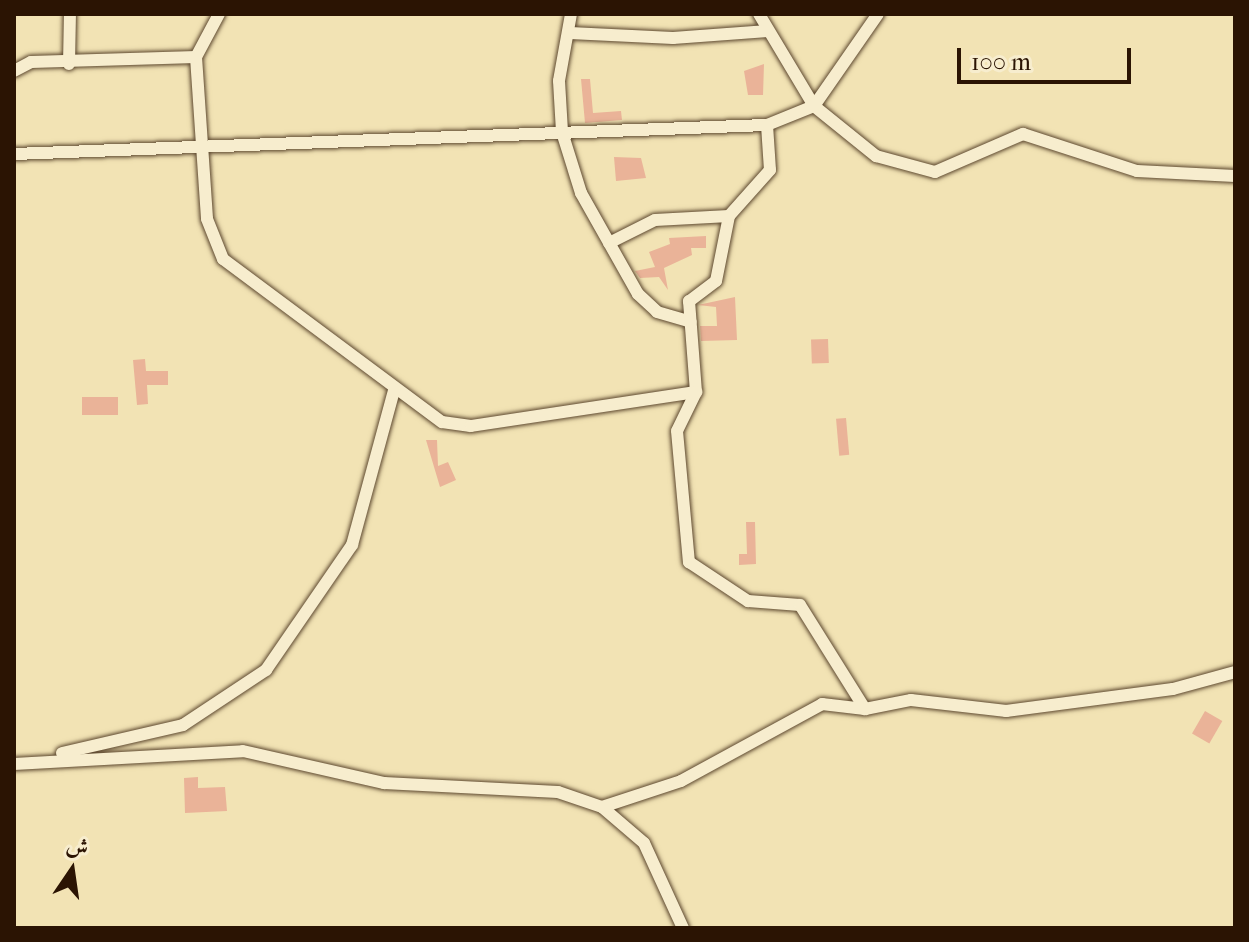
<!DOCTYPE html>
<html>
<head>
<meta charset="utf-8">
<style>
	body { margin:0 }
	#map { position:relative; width:1249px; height:942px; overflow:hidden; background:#f2e3b4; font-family:"IM FELL French Canon",Amiri,serif }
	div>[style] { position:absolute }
	.building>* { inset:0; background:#eab398; transform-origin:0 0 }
	.roads { filter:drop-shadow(0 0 2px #5d482f) drop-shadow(0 0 2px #5d482f) }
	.minor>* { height:12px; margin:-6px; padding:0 6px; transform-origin:6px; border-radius:6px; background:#f7edce }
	span { translate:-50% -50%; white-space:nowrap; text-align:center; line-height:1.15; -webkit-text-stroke:6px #f7edce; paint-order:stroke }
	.frame { position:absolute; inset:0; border:16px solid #2b1403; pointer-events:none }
	.north { position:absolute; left:32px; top:830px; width:80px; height:80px; -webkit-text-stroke:6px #f7edce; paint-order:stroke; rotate:13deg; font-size:22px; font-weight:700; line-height:32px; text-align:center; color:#2b1403 }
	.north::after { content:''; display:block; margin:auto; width:28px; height:36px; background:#2b1403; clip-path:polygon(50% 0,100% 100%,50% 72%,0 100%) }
	.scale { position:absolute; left:957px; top:48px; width:174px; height:36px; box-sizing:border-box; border:4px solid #2b1403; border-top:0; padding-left:10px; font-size:24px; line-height:28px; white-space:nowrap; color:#2b1403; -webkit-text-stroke:6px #f7edce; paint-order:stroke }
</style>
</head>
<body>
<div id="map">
	<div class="building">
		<i style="clip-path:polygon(764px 64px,763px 95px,748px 95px,744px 71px)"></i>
		<i style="clip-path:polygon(581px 79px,590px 79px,593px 113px,621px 111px,622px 120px,585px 123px)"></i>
		<i style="clip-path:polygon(614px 157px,641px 158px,646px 178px,616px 181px)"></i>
		<i style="clip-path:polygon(706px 236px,706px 248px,691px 248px,692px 255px,664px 268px,668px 290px,659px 277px,640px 278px,635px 271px,655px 267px,649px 252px,670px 244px,669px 238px)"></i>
		<i style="clip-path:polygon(735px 297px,737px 340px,701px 341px,700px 326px,717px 326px,716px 307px,698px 305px)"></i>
		<i style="left:828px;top:339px;width:24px;height:17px;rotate:88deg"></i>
		<i style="clip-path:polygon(145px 359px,146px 371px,168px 371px,168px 385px,147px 385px,148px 404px,137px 405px,133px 360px)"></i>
		<i style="left:118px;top:397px;width:18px;height:36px;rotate:90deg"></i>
		<i style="left:846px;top:418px;width:37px;height:10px;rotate:85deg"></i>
		<i style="clip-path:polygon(426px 440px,437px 440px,438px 466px,448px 462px,456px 480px,440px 487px)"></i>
		<i style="clip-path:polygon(746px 522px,755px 522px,756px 564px,739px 565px,739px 554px,747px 554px)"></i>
		<i style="left:1205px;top:711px;width:20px;height:26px;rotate:30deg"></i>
		<i style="clip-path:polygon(198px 777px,198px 788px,225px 787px,227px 811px,185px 813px,184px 778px)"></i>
	</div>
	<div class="roads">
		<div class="minor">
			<i style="left:219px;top:14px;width:49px;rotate:118.1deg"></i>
			<i style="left:196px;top:57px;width:162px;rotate:86.1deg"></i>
			<i style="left:207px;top:219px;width:43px;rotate:68.2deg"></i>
			<i style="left:223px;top:259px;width:273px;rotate:36.7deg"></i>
			<i style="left:442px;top:422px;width:29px;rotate:8deg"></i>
			<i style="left:471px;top:426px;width:228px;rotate:-8.6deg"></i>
			<i style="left:571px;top:14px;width:68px;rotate:100.2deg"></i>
			<i style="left:559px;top:81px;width:51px;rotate:86.6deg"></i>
			<i style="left:562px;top:132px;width:64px;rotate:72.7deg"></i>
			<i style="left:581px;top:193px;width:116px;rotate:60.6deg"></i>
			<i style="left:638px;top:294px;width:26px;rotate:43deg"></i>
			<i style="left:657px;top:312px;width:35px;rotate:16deg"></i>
			<i style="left:759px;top:14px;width:107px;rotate:59.1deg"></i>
			<i style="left:814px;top:106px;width:80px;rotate:38.9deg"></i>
			<i style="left:876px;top:156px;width:61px;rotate:15.2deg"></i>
			<i style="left:935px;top:172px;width:96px;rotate:-23.4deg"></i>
			<i style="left:1023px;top:134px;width:120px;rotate:18deg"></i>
			<i style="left:1137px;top:171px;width:98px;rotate:2.9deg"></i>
			<i style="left:570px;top:33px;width:103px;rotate:2.8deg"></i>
			<i style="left:673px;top:38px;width:95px;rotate:-4.2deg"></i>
			<i style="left:69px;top:64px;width:50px;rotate:-88.9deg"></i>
			<i style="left:14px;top:71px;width:19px;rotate:-28deg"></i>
			<i style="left:31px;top:62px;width:165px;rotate:-1.7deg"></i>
			<i style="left:767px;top:125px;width:45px;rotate:86.2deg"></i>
			<i style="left:770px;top:170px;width:62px;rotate:131.7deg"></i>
			<i style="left:729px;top:216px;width:66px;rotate:101.3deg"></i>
			<i style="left:716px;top:281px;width:34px;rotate:143deg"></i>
			<i style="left:689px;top:301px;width:91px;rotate:85.6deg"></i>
			<i style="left:696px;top:392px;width:43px;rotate:116deg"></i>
			<i style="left:677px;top:431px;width:132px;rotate:84.8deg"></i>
			<i style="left:689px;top:562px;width:71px;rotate:33.5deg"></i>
			<i style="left:748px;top:601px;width:52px;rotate:4.4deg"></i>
			<i style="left:800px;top:605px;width:123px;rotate:58deg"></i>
			<i style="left:14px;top:154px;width:754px;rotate:-2.21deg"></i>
			<i style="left:767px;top:125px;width:51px;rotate:-22deg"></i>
			<i style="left:814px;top:106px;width:112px;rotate:-55.2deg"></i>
			<i style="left:609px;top:243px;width:51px;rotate:-26.6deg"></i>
			<i style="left:655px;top:220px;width:74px;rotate:-3.1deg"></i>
			<i style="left:62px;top:753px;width:124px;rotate:-13deg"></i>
			<i style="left:183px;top:725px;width:100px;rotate:-33.5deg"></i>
			<i style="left:266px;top:670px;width:152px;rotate:-55.5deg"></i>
			<i style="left:352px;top:545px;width:161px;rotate:-74.8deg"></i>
			<i style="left:14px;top:764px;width:229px;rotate:-3.2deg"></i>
			<i style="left:243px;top:751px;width:145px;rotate:12.8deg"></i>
			<i style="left:384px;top:783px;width:174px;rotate:3deg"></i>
			<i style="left:558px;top:792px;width:46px;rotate:18.8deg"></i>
			<i style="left:602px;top:807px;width:55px;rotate:40.6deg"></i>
			<i style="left:644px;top:843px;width:94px;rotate:65.4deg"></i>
			<i style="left:602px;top:807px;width:83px;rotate:-18.2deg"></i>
			<i style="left:681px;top:781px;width:161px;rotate:-28.6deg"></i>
			<i style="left:822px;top:704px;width:43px;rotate:6.6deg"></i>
			<i style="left:865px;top:709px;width:47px;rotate:-11.1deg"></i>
			<i style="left:911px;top:700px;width:96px;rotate:6.6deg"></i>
			<i style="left:1006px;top:711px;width:168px;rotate:-7.5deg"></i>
			<i style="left:1173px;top:689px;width:64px;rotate:-15.3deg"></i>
		</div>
	</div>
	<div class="frame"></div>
	<div class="north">ش</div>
	<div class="scale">100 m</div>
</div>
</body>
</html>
